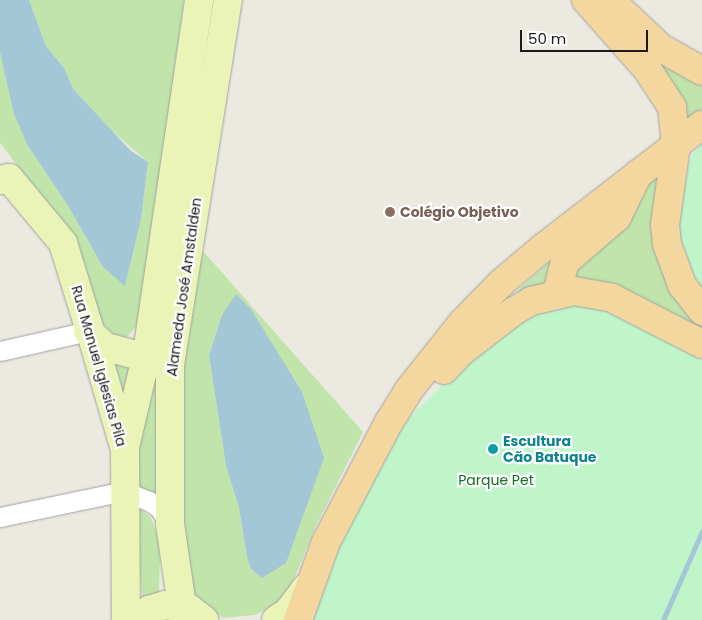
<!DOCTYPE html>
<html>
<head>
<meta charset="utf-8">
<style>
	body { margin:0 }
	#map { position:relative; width:702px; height:620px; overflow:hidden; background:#ece9e1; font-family:Poppins,sans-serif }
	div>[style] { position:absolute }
	.grass>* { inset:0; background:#c1e4aa }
	.park>* { inset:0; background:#c0f5c9 }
	.water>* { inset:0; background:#a4c7d7 }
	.stream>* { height:5px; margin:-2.5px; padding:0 2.5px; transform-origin:2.5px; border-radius:2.5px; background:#a4c7d7 }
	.roads { filter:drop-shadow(0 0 1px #a2a2a2) drop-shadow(0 0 1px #a2a2a2) }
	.street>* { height:19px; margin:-9.5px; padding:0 9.5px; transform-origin:9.5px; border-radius:9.5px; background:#fff }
	.secondary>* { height:28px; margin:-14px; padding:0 14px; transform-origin:14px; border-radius:14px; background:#ebf4b7 }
	.primary>* { height:28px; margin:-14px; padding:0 14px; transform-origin:14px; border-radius:14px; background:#f4d79e }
	.dots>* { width:14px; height:14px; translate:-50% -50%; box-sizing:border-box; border:2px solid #fff; border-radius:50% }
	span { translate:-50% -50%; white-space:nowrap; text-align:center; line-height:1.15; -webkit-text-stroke:4.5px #fff; paint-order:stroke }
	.education-label { font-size:14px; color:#785e54; font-weight:700 }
	.left { translate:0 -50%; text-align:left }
	.street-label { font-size:14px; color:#1b1b1b }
	.culture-label { font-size:14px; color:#0d838f; font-weight:700 }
	.park-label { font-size:14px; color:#137023 }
	.scale { position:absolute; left:520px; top:30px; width:128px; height:22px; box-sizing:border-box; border:2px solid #1b1b1b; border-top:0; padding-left:6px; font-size:15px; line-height:18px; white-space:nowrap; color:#1b1b1b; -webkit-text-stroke:4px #fff; paint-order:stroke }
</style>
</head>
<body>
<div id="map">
	<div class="grass">
		<i style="clip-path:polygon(29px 0,184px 0,140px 322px,127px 337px,113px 335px,95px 314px,84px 262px,56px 216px,0 143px,0 52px,67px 204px,103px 267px,125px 285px,141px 219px,148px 162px,104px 124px,74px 90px,64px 68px,46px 46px)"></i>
		<i style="clip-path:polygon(627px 33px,702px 84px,702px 109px,687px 121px)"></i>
		<i style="clip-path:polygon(662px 168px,702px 323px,702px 335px,564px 281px,642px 182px)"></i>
		<i style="clip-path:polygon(607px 213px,550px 285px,514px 300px,520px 288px)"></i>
		<i style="clip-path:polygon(evenodd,203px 251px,363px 432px,315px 528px,290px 589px,274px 607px,254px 615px,223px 618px,194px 595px,182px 557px,180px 369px,189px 306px,203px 251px,251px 309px,270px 343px,263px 577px,251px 569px,247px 557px,239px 508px,226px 466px,209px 355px,222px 315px,251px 309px)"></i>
		<i style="clip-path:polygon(164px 302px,160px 502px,134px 486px,131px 457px)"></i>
		<i style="clip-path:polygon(135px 362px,126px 410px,113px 363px)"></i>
		<i style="clip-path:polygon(133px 510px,142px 510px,151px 518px,160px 542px,159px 596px,143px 602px)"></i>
	</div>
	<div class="park">
		<i style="clip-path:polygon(702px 143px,702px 295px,690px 278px,676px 225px,679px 190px,692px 155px)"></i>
		<i style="clip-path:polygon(585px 298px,702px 352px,702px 620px,310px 620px,337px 547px,394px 441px,411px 416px,457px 370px,521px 315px)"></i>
	</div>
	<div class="water">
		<i style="clip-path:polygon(0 0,29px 0,46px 46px,64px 68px,74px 90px,130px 150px,148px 162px,141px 219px,125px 286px,103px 267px,67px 204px,27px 144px,14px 114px,0 52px)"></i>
		<i style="clip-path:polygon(236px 294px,251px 309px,302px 392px,324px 458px,286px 563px,262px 578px,251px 569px,247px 557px,239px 508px,226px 466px,209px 355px,222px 315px)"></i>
	</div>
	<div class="stream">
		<i style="left:663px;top:620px;width:97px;rotate:-66.3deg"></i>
	</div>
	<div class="roads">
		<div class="street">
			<i style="left:0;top:351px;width:90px;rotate:-12.8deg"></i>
			<i style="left:0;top:517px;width:127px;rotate:-11.8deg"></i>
			<i style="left:124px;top:491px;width:27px;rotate:22deg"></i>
			<i style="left:149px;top:501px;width:12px;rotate:35deg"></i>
			<i style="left:159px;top:508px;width:19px;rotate:55deg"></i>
		</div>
		<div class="secondary">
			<i style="left:0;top:180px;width:9px;rotate:-13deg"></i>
			<i style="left:9px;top:178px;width:85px;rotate:50.3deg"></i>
			<i style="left:63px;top:243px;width:119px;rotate:72.9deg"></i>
			<i style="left:98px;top:357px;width:97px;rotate:73.8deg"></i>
			<i style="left:125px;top:450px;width:170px;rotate:89.7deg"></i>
			<i style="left:88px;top:331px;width:24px;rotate:42deg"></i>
			<i style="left:106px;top:347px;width:34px;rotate:15deg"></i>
			<i style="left:139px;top:356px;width:9px;rotate:-21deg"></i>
			<i style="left:125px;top:447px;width:97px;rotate:-76.8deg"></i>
			<i style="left:147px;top:353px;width:357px;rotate:-81.6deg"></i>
			<i style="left:182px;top:606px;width:83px;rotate:-98.3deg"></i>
			<i style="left:170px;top:524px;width:159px;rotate:-90deg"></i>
			<i style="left:170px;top:365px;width:370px;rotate:-81deg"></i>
			<i style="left:138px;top:620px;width:15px;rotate:-42deg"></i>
			<i style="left:149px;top:610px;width:17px;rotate:-17deg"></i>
			<i style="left:165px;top:605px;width:25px;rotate:9deg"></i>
			<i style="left:190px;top:609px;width:18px;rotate:38deg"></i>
			<i style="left:276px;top:620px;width:14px;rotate:-34deg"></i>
			<i style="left:288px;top:612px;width:31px;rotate:-53deg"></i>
		</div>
		<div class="primary">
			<i style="left:586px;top:0;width:92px;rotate:48.5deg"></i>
			<i style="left:647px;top:69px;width:45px;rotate:56.7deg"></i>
			<i style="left:672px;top:107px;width:38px;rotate:84deg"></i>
			<i style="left:676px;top:145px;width:81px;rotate:97.8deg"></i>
			<i style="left:665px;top:225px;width:19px;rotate:84deg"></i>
			<i style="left:667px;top:244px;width:44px;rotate:69.9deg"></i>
			<i style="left:682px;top:285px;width:33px;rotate:52deg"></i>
			<i style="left:610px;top:0;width:70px;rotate:43.3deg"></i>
			<i style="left:661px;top:48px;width:47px;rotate:29.3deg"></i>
			<i style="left:557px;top:293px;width:32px;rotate:-76deg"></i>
			<i style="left:565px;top:262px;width:69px;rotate:-40.9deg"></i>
			<i style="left:617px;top:217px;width:48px;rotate:-64deg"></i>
			<i style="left:444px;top:370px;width:25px;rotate:-47deg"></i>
			<i style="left:461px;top:352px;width:67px;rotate:-37.7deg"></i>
			<i style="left:514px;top:311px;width:20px;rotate:-30deg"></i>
			<i style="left:531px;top:301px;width:44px;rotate:-13.1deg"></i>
			<i style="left:574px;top:291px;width:39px;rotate:10deg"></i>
			<i style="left:612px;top:298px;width:101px;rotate:27.1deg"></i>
			<i style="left:298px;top:620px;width:83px;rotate:-70.3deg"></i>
			<i style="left:326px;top:542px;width:136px;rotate:-62.3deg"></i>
			<i style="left:389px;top:422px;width:36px;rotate:-58deg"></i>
			<i style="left:408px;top:391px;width:87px;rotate:-51.5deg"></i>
			<i style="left:462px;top:323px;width:56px;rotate:-45.7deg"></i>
			<i style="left:501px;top:283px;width:56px;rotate:-39.9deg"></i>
			<i style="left:544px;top:247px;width:200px;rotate:-37.7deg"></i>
		</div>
	</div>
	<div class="dots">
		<i style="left:390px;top:212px;background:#8d6e63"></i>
		<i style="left:493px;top:449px;background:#0f9aa8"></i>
	</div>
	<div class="education-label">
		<span class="left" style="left:400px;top:212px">Colégio Objetivo</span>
	</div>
	<div class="street-label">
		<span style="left:184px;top:287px;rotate:-82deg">Alameda José Amstalden</span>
		<span style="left:99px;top:366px;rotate:74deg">Rua Manuel Iglesias Pila</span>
	</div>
	<div class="culture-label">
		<span class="left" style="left:503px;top:449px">Escultura<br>Cão Batuque</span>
	</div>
	<div class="park-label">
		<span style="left:496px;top:480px">Parque Pet</span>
	</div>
	<div class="scale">50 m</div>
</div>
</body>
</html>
